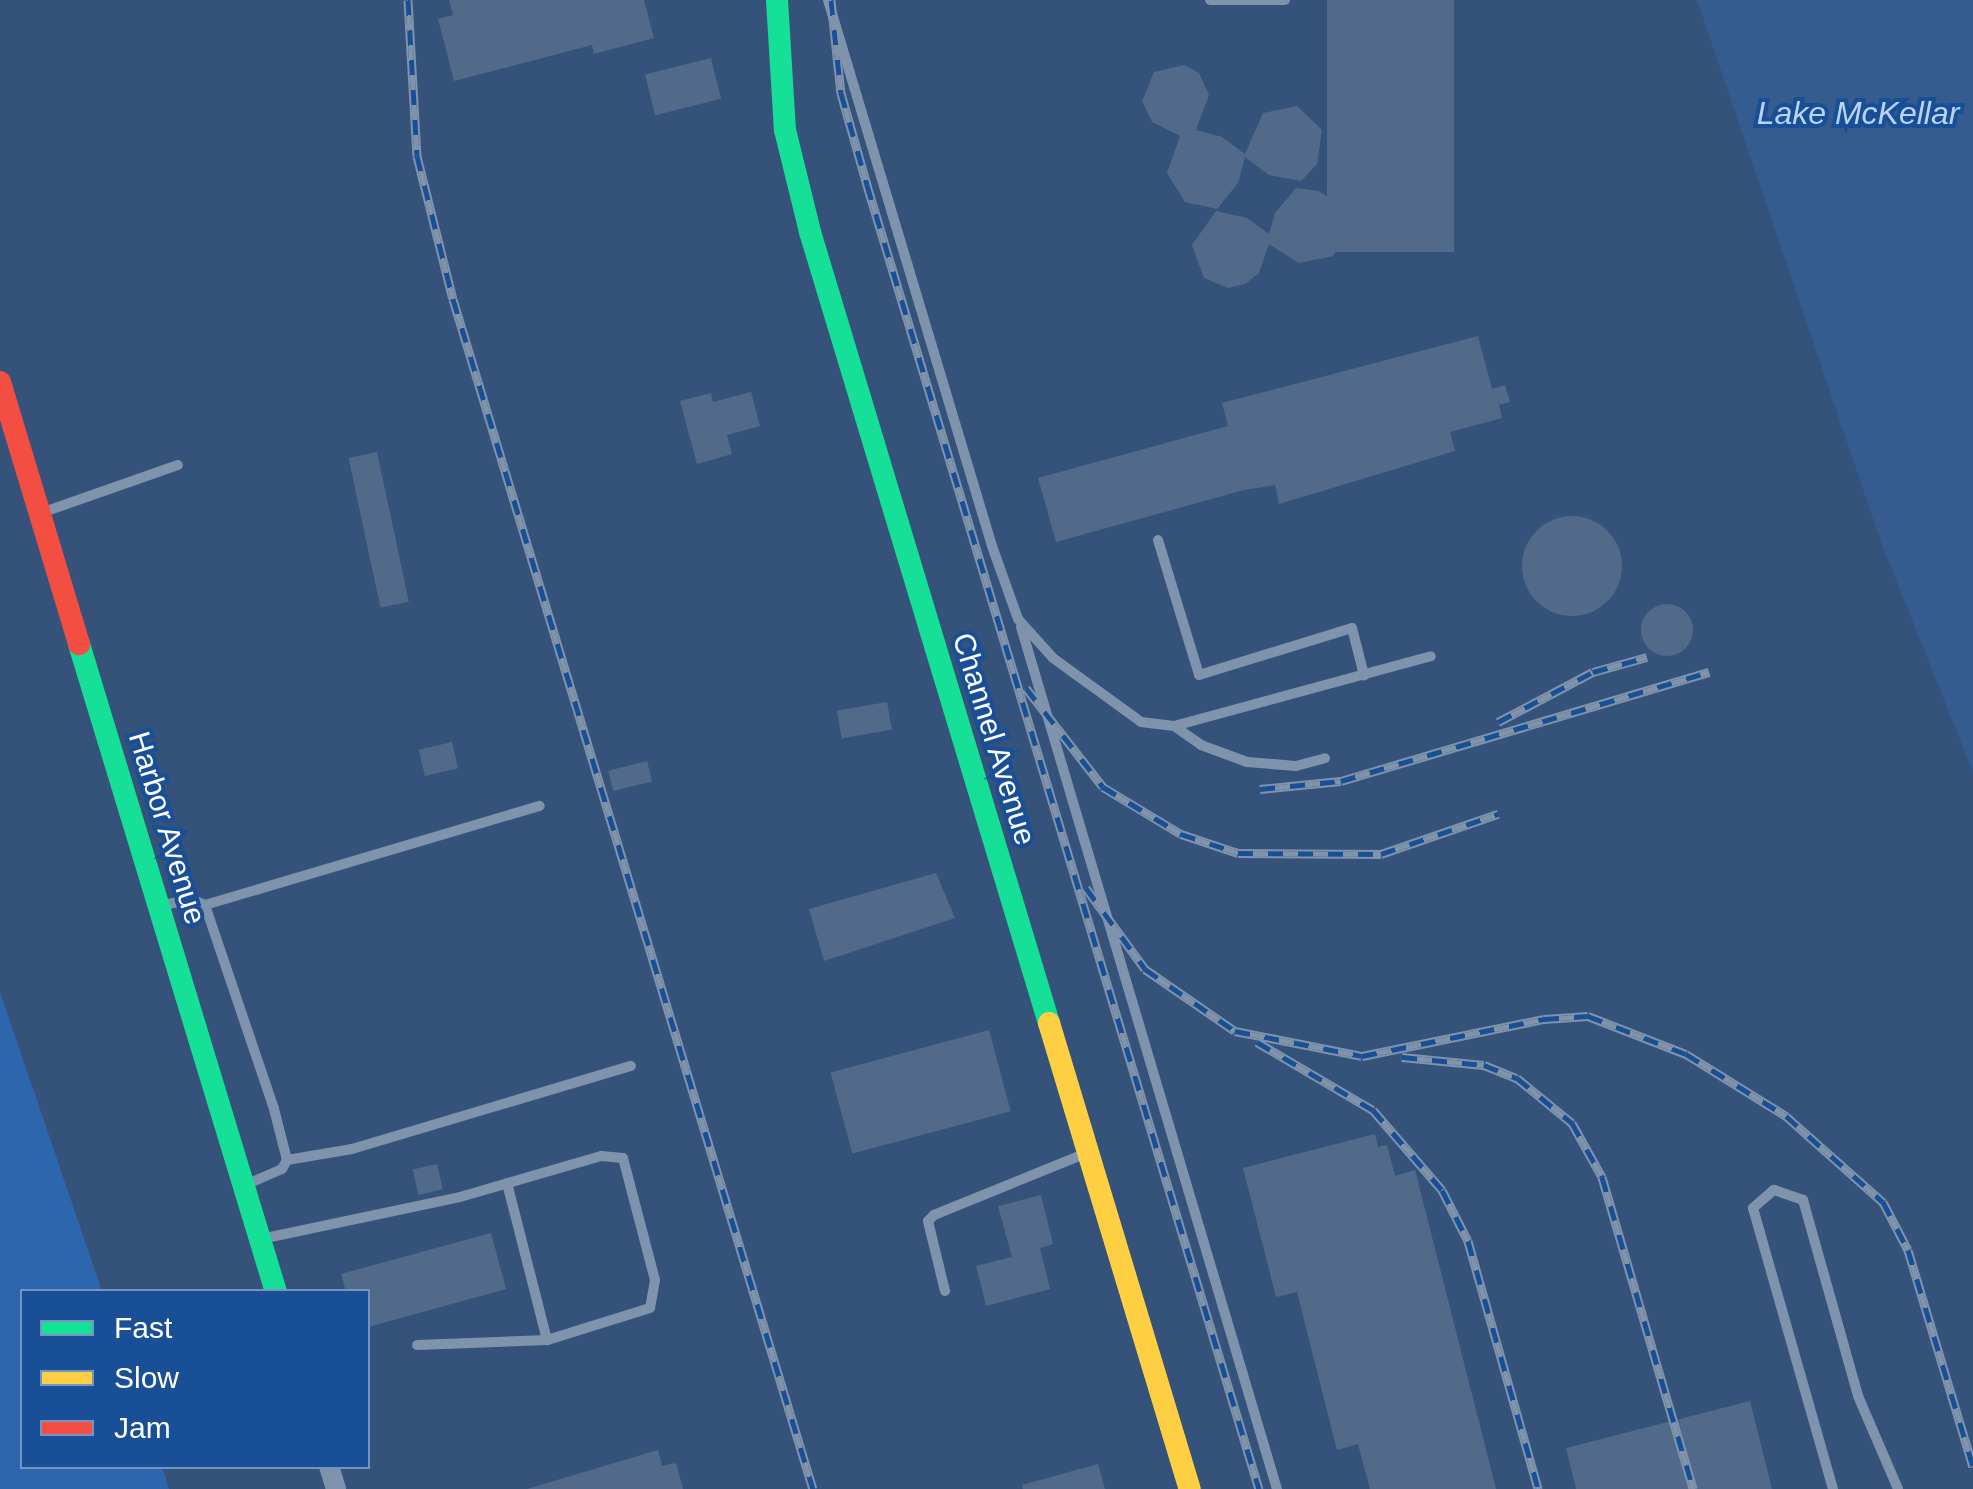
<!DOCTYPE html>
<html>
<head>
<meta charset="utf-8">
<style>
	body { margin:0 }
	#map { position:relative; width:1973px; height:1489px; overflow:hidden; background:#35537a; font-family:Arial,sans-serif }
	div>[style] { position:absolute }
	.green>* { inset:0; background:#2d66ad }
	.water>* { inset:0; background:#355c8f }
	.building>* { inset:0; background:#526a89; transform-origin:0 0 }
	.round { border-radius:50% }
	.lane>* { height:10px; margin:-5px; padding:0 5px; transform-origin:5px; border-radius:5px; background:#7f93ad }
	.street>* { height:20px; margin:-10px; padding:0 10px; transform-origin:10px; border-radius:10px; background:#7f93ad }
	.fast>* { height:22px; margin:-11px; padding:0 11px; transform-origin:11px; border-radius:11px; background:#16e098 }
	.slow>* { height:22px; margin:-11px; padding:0 11px; transform-origin:11px; border-radius:11px; background:#ffcf43 }
	.jam>* { height:22px; margin:-11px; padding:0 11px; transform-origin:11px; border-radius:11px; background:#f24e42 }
	.rail>* { height:9px; margin-top:-4.5px; transform-origin:0; background:repeating-linear-gradient(90deg,#184f97 0 15px,#7f93ab 0 30px); box-sizing:border-box; border-block:2px solid #7f93ab }
	span { translate:-50% -50%; white-space:nowrap; text-align:center; line-height:1.15; -webkit-text-stroke:8px #184f97; paint-order:stroke }
	.street-label { font-size:30px; color:#fff }
	.water-label { font-size:32px; color:#b8d5f7; font-style:italic }
	.legend { position:absolute; left:20px; top:1289px; width:350px; height:180px; box-sizing:border-box; background:#184f97; border:2px solid #7495c1; margin:0; padding:12px 18px; list-style:none; font-size:30px; color:#fff }
	.legend li { display:flex; align-items:center; gap:20px; height:50px }
	.legend b { width:50px; border:2px solid #7495c1 }
</style>
</head>
<body>
<div id="map">
	<div class="green">
		<i style="clip-path:polygon(0 992px,102px 1291px,22px 1292px,22px 1466px,162px 1467px,169px 1489px,0 1489px)"></i>
	</div>
	<div class="water">
		<i style="clip-path:polygon(1697px 0,1973px 0,1973px 772px,1881px 542px)"></i>
	</div>
	<div class="building">
		<i style="clip-path:polygon(449px 0,644px 0,654px 38px,594px 54px,592px 45px,454px 81px,438px 19px,453px 15px)"></i>
		<i style="left:1327px;top:0;width:127px;height:252px"></i>
		<i style="left:711px;top:58px;width:42px;height:68px;rotate:76deg"></i>
		<i style="clip-path:polygon(1184px 65px,1199px 73px,1209px 95px,1196px 130px,1222px 137px,1245px 154px,1263px 113px,1297px 106px,1322px 130px,1317px 164px,1301px 181px,1269px 175px,1245px 157px,1238px 183px,1217px 209px,1185px 202px,1167px 173px,1180px 136px,1152px 122px,1142px 101px,1154px 72px)"></i>
		<i style="clip-path:polygon(1296px 188px,1319px 191px,1341px 206px,1346px 232px,1333px 256px,1299px 263px,1269px 244px,1259px 273px,1245px 284px,1228px 288px,1204px 278px,1192px 245px,1216px 211px,1247px 218px,1269px 234px,1275px 213px)"></i>
		<i style="clip-path:polygon(1478px 336px,1492px 389px,1505px 385px,1510px 402px,1499px 405px,1502px 418px,1450px 432px,1455px 451px,1279px 504px,1275px 485px,1244px 490px,1056px 542px,1038px 478px,1228px 426px,1222px 403px)"></i>
		<i style="clip-path:polygon(751px 392px,760px 426px,727px 435px,732px 454px,697px 464px,680px 401px,711px 393px,713px 402px)"></i>
		<i style="left:377px;top:452px;width:153px;height:29px;rotate:78deg"></i>
		<i class="round" style="left:1522px;top:516px;width:100px;height:100px"></i>
		<i class="round" style="left:1641px;top:604px;width:52px;height:52px"></i>
		<i style="left:887px;top:702px;width:28px;height:51px;rotate:80deg"></i>
		<i style="left:452px;top:742px;width:27px;height:34px;rotate:77deg"></i>
		<i style="left:647px;top:761px;width:21px;height:40px;rotate:76deg"></i>
		<i style="clip-path:polygon(936px 873px,955px 918px,824px 961px,809px 909px)"></i>
		<i style="left:989px;top:1030px;width:84px;height:164px;rotate:75deg"></i>
		<i style="clip-path:polygon(1375px 1134px,1378px 1147px,1387px 1145px,1395px 1176px,1415px 1170px,1496px 1489px,1370px 1489px,1358px 1444px,1337px 1450px,1297px 1292px,1276px 1297px,1243px 1168px)"></i>
		<i style="left:437px;top:1164px;width:26px;height:25px;rotate:77deg"></i>
		<i style="clip-path:polygon(1041px 1195px,1053px 1244px,1040px 1248px,1050px 1289px,986px 1306px,976px 1266px,1012px 1257px,998px 1206px)"></i>
		<i style="clip-path:polygon(491px 1233px,506px 1289px,368px 1327px,368px 1292px,346px 1292px,341px 1274px)"></i>
		<i style="clip-path:polygon(1750px 1401px,1772px 1489px,1576px 1489px,1566px 1448px)"></i>
		<i style="clip-path:polygon(658px 1450px,662px 1466px,676px 1463px,683px 1489px,527px 1489px)"></i>
		<i style="clip-path:polygon(1098px 1464px,1105px 1489px,1023px 1489px,1022px 1485px)"></i>
	</div>
	<div class="lane">
		<i style="left:828px;top:0;width:570px;rotate:73.28deg"></i>
		<i style="left:992px;top:546px;width:77px;rotate:70.4deg"></i>
		<i style="left:1018px;top:619px;width:52px;rotate:48.1deg"></i>
		<i style="left:1053px;top:658px;width:109px;rotate:36deg"></i>
		<i style="left:1141px;top:722px;width:33px;rotate:7deg"></i>
		<i style="left:1174px;top:726px;width:266px;rotate:-15.2deg"></i>
		<i style="left:1210px;top:0;width:75px"></i>
		<i style="left:41px;top:513px;width:145px;rotate:-19.3deg"></i>
		<i style="left:1158px;top:540px;width:141px;rotate:73.1deg"></i>
		<i style="left:1199px;top:675px;width:160px;rotate:-17.1deg"></i>
		<i style="left:1352px;top:628px;width:49px;rotate:75.7deg"></i>
		<i style="left:1021px;top:627px;width:899px;rotate:73.46deg"></i>
		<i style="left:1174px;top:726px;width:33px;rotate:35deg"></i>
		<i style="left:1201px;top:745px;width:49px;rotate:20.3deg"></i>
		<i style="left:1247px;top:762px;width:49px;rotate:4.7deg"></i>
		<i style="left:1296px;top:766px;width:30px;rotate:-15deg"></i>
		<i style="left:205px;top:905px;width:349px;rotate:-16.5deg"></i>
		<i style="left:159px;top:906px;width:33px;rotate:-12deg"></i>
		<i style="left:191px;top:899px;width:15px;rotate:23deg"></i>
		<i style="left:205px;top:905px;width:215px;rotate:71.3deg"></i>
		<i style="left:274px;top:1109px;width:53px;rotate:75.7deg"></i>
		<i style="left:287px;top:1160px;width:10px;rotate:119deg"></i>
		<i style="left:282px;top:1169px;width:40px;rotate:156.6deg"></i>
		<i style="left:287px;top:1160px;width:66px;rotate:-9.6deg"></i>
		<i style="left:352px;top:1149px;width:291px;rotate:-16.6deg"></i>
		<i style="left:507px;top:1183px;width:162px;rotate:75.7deg"></i>
		<i style="left:261px;top:1239px;width:203px;rotate:-11.9deg"></i>
		<i style="left:460px;top:1197px;width:147px;rotate:-16.2deg"></i>
		<i style="left:601px;top:1156px;width:22px;rotate:5deg"></i>
		<i style="left:623px;top:1158px;width:126px;rotate:75.3deg"></i>
		<i style="left:655px;top:1280px;width:28px;rotate:100deg"></i>
		<i style="left:650px;top:1308px;width:108px;rotate:162.7deg"></i>
		<i style="left:547px;top:1340px;width:130px;rotate:177.8deg"></i>
		<i style="left:945px;top:1291px;width:72px;rotate:-103.7deg"></i>
		<i style="left:928px;top:1221px;width:8px;rotate:-45deg"></i>
		<i style="left:934px;top:1215px;width:165px;rotate:-22.1deg"></i>
		<i style="left:1833px;top:1489px;width:292px;rotate:-105.9deg"></i>
		<i style="left:1753px;top:1208px;width:28px;rotate:-41deg"></i>
		<i style="left:1774px;top:1190px;width:31px;rotate:19deg"></i>
		<i style="left:1803px;top:1200px;width:204px;rotate:74.3deg"></i>
		<i style="left:1858px;top:1396px;width:101px;rotate:66.7deg"></i>
	</div>
	<div class="street">
		<i style="left:329px;top:1466px;width:24px;rotate:73deg"></i>
	</div>
	<div class="fast">
		<i style="left:777px;top:0;width:130px;rotate:86.5deg"></i>
		<i style="left:785px;top:130px;width:105px;rotate:76.2deg"></i>
		<i style="left:810px;top:232px;width:826px;rotate:73.19deg"></i>
		<i style="left:79px;top:644px;width:677px;rotate:73.09deg"></i>
	</div>
	<div class="slow">
		<i style="left:1049px;top:1023px;width:487px;rotate:73.2deg"></i>
	</div>
	<div class="jam">
		<i style="left:0;top:382px;width:274px;rotate:73.2deg"></i>
	</div>
	<div class="rail">
		<i style="left:408px;top:0;width:156px;rotate:86.7deg"></i>
		<i style="left:417px;top:156px;width:147px;rotate:75.9deg"></i>
		<i style="left:453px;top:299px;width:1243px;rotate:73.17deg"></i>
		<i style="left:831px;top:0;width:94px;rotate:83.9deg"></i>
		<i style="left:841px;top:93px;width:96px;rotate:74.2deg"></i>
		<i style="left:867px;top:185px;width:1362px;rotate:73.27deg"></i>
		<i style="left:1026px;top:688px;width:125px;rotate:52.1deg"></i>
		<i style="left:1103px;top:787px;width:91px;rotate:31.1deg"></i>
		<i style="left:1181px;top:834px;width:60px;rotate:18.4deg"></i>
		<i style="left:1238px;top:853px;width:143px;rotate:0.4deg"></i>
		<i style="left:1381px;top:854px;width:124px;rotate:-18.9deg"></i>
		<i style="left:1498px;top:722px;width:107px;rotate:-27.8deg"></i>
		<i style="left:1593px;top:672px;width:56px;rotate:-15.5deg"></i>
		<i style="left:1260px;top:789px;width:81px;rotate:-5.6deg"></i>
		<i style="left:1341px;top:781px;width:384px;rotate:-16.5deg"></i>
		<i style="left:1086px;top:888px;width:100px;rotate:53.9deg"></i>
		<i style="left:1145px;top:969px;width:109px;rotate:34.6deg"></i>
		<i style="left:1235px;top:1031px;width:129px;rotate:11.1deg"></i>
		<i style="left:1362px;top:1056px;width:186px;rotate:-11.5deg"></i>
		<i style="left:1544px;top:1019px;width:44px;rotate:-3.9deg"></i>
		<i style="left:1588px;top:1016px;width:105px;rotate:21.2deg"></i>
		<i style="left:1686px;top:1054px;width:118px;rotate:31.8deg"></i>
		<i style="left:1786px;top:1116px;width:130px;rotate:41.6deg"></i>
		<i style="left:1883px;top:1202px;width:54px;rotate:62.5deg"></i>
		<i style="left:1908px;top:1250px;width:226px;rotate:73.3deg"></i>
		<i style="left:1257px;top:1042px;width:134px;rotate:30.4deg"></i>
		<i style="left:1373px;top:1110px;width:106px;rotate:49.2deg"></i>
		<i style="left:1442px;top:1190px;width:57px;rotate:63deg"></i>
		<i style="left:1468px;top:1241px;width:258px;rotate:74.2deg"></i>
		<i style="left:1402px;top:1057px;width:82px;rotate:5.6deg"></i>
		<i style="left:1484px;top:1065px;width:35px;rotate:22deg"></i>
		<i style="left:1517px;top:1078px;width:71px;rotate:39.3deg"></i>
		<i style="left:1572px;top:1123px;width:62px;rotate:60.9deg"></i>
		<i style="left:1602px;top:1177px;width:325px;rotate:73.7deg"></i>
	</div>
	<div class="street-label">
		<span style="left:994px;top:739px;rotate:73deg">Channel Avenue</span>
		<span style="left:167px;top:828px;rotate:73deg">Harbor Avenue</span>
	</div>
	<div class="water-label">
		<span style="left:1858px;top:113px">Lake McKellar</span>
	</div>
	<ul class="legend">
	<li><b style="height:12px;background:#16e098"></b>Fast</li>
	<li><b style="height:12px;background:#ffcf43"></b>Slow</li>
	<li><b style="height:12px;background:#f24e42"></b>Jam</li>
	</ul>
</div>
</body>
</html>
